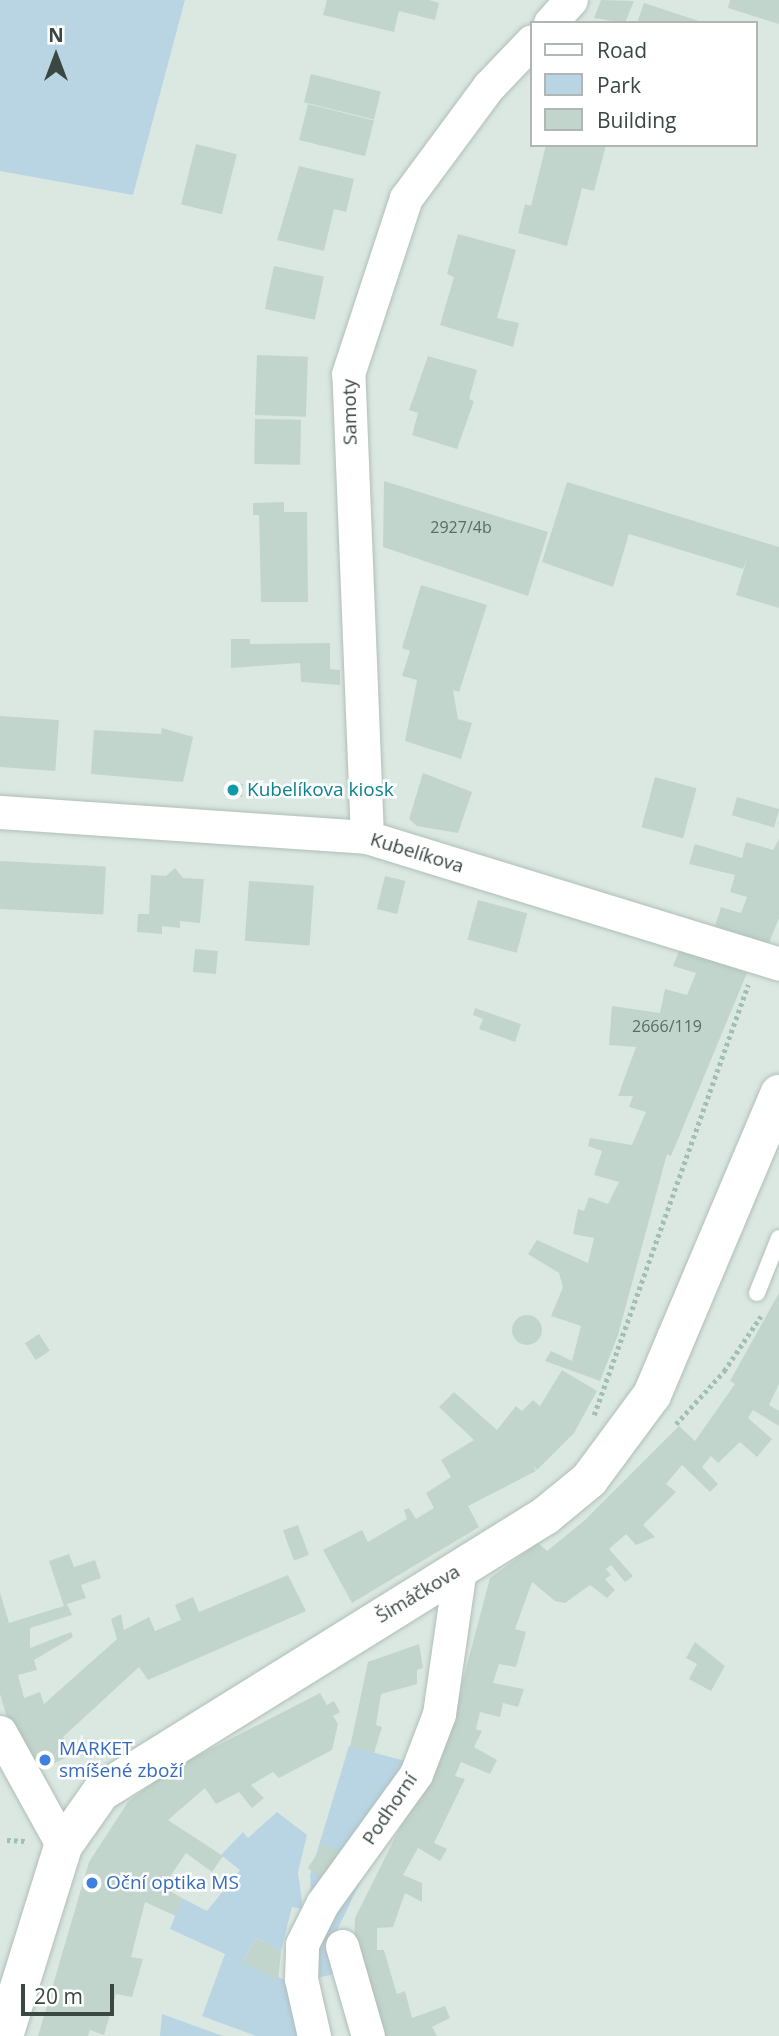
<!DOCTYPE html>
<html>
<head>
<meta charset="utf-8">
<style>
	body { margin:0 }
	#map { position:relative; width:779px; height:2036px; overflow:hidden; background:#ecf4f1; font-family:"Open Sans",sans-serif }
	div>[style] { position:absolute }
	.residential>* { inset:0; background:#dbe8e2 }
	.green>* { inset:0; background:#b9d5e4 }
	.building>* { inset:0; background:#c2d5cc; transform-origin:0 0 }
	.round { border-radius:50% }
	.path>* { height:4.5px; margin-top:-2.25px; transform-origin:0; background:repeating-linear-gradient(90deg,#a2c0b2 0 3.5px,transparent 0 7px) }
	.roads { filter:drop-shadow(0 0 2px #afbfb8) drop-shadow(0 0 2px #afbfb8) }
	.service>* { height:16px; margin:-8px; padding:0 8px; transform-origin:8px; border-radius:8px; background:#fff }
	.minor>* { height:33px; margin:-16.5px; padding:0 16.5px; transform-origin:16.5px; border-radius:16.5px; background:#fff }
	.tertiary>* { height:38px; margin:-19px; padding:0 19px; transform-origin:19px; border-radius:19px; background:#fff }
	.dots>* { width:19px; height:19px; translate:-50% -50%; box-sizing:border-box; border:4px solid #fff; border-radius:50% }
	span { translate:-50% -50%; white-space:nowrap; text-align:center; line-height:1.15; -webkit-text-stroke:5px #fff; paint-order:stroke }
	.number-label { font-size:16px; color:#5c6b64 }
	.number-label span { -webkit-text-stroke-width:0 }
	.street-label { font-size:19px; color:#3a4841 }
	.culture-label { font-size:19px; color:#0d838f }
	.left { translate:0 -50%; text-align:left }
	.shop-label { font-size:19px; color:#366cbe }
	.legend { position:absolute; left:530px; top:21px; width:228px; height:126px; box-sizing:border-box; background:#fff; border:2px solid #b0b6b3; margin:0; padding:9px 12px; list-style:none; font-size:21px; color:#3a4841 }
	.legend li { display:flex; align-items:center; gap:14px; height:35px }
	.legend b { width:35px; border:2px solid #b0b6b3 }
	.north { position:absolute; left:21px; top:21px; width:70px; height:70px; -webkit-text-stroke:5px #fff; paint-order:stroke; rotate:0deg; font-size:19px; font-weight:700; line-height:28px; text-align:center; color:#3a4841 }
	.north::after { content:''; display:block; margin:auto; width:24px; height:32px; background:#3a4841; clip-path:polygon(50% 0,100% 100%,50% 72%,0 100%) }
	.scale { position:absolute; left:21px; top:1984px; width:93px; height:32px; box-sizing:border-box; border:4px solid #3a4841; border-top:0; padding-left:9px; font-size:21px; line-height:24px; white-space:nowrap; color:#3a4841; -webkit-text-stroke:5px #fff; paint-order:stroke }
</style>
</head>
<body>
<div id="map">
	<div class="residential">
		<i style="clip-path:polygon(evenodd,0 0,779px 0,779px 2036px,0 2036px,0 0,532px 23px,756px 23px,756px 145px,532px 145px,532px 23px)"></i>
	</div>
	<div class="green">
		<i style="clip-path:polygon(0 0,185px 0,133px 195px,0 171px)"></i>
		<i style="clip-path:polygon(349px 1746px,413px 1763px,312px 1912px,310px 1875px)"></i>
		<i style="clip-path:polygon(277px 1812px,307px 1835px,298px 1872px,303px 1909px,292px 1907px,281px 1951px,256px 1938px,242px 1962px,285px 1980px,300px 2036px,256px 2036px,202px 2016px,225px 1954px,170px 1929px,182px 1898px,207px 1911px,240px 1870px,221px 1855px,243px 1832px,248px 1838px)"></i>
		<i style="clip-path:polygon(383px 1834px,332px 1941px,340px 1973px,311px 1979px,311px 1947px)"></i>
		<i style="clip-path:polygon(162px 2014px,223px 2036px,160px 2036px)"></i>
	</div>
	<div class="building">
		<i style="clip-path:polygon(327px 0,429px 0,439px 3px,435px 20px,399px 11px,394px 32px,323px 15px)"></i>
		<i style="clip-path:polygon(601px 0,634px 1px,625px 23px,594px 18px)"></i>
		<i style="clip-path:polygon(730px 0,779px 0,779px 24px,728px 8px)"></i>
		<i style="clip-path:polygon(644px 3px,702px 22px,702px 23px,637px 23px)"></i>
		<i style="left:311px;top:74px;width:72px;height:29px;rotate:14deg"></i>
		<i style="left:308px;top:104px;width:68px;height:37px;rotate:14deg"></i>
		<i style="left:196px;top:144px;width:42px;height:62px;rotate:14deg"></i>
		<i style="clip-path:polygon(546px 145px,606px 145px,594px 191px,582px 188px,567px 246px,518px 233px,525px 204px,531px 206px)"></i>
		<i style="clip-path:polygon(299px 166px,354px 179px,346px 212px,334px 209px,324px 251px,277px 240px)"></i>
		<i style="clip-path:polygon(458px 234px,516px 250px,497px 318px,519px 323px,513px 347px,440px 325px,454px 277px,447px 274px)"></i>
		<i style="left:274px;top:266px;width:51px;height:44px;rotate:12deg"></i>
		<i style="left:257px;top:355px;width:51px;height:60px;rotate:2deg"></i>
		<i style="clip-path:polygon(428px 356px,477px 370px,469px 399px,474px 401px,457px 449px,412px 435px,418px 413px,409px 410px)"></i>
		<i style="left:255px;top:419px;width:46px;height:45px;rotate:1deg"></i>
		<i style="clip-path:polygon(384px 481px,548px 532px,528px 596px,383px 547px)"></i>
		<i style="clip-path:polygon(567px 482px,779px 547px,779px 608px,736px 595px,747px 559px,743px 569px,629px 534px,613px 587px,542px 562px)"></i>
		<i style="clip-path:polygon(284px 502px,284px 512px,307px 512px,308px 602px,261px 602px,259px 515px,253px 515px,253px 503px)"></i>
		<i style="clip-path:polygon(421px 585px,487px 605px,459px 692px,453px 690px,458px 719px,472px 723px,461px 759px,405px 741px,417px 680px,402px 676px,410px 651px,402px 648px)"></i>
		<i style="clip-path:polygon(231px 639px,250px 639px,250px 644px,330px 643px,330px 669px,340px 670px,340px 685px,301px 682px,300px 663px,231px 668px)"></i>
		<i style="left:0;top:716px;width:59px;height:51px;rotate:4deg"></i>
		<i style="clip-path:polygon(162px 728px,193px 737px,183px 782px,91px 774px,94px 730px,161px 734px)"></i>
		<i style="clip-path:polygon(423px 773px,472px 792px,458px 833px,417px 826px,409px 819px)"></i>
		<i style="left:655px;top:777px;width:43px;height:52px;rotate:15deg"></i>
		<i style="left:225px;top:783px;width:18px;height:13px;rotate:3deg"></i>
		<i style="left:737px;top:797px;width:44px;height:19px;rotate:16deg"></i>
		<i style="clip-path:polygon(779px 839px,779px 918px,769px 943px,715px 926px,721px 907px,741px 913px,747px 897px,730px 892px,735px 875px,689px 864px,695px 844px,742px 858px,746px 842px,773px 850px)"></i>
		<i style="left:0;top:861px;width:106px;height:48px;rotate:3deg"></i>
		<i style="clip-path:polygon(175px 868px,183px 878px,204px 879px,200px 923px,180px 921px,180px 928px,162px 926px,162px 934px,137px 932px,138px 914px,149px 914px,151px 875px,166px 876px)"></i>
		<i style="left:385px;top:876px;width:21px;height:34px;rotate:14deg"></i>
		<i style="left:249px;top:881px;width:65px;height:60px;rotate:4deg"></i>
		<i style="left:478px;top:900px;width:51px;height:41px;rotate:15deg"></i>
		<i style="left:195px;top:949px;width:23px;height:23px;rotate:5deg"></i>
		<i style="clip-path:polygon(680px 949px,747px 973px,671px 1156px,667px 1154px,618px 1335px,600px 1381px,545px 1361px,551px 1351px,572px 1361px,581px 1326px,551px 1316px,563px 1287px,559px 1273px,528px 1254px,537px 1240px,588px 1263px,594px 1238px,573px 1234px,578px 1209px,584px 1211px,589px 1197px,608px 1204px,619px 1182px,594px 1175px,602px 1151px,588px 1146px,590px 1138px,632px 1145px,646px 1112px,629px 1107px,633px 1096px,618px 1096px,636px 1047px,609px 1045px,612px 1006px,660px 1013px,665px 989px,687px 995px,696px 973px,673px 966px)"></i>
		<i style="clip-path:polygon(475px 1008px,521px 1024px,515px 1042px,479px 1029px,483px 1019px,473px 1015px)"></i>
		<i style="clip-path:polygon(779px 1293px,779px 1384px,769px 1405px,779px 1411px,779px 1426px,753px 1410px,748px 1418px,772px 1439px,757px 1457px,740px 1442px,718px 1463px,711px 1456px,702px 1467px,718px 1484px,710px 1492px,682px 1465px,666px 1484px,676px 1492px,643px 1525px,655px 1537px,636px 1545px,626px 1534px,609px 1549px,633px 1576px,625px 1582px,611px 1565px,606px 1569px,611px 1575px,605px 1579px,615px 1590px,607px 1598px,590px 1585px,565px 1603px,555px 1601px,532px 1582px,515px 1629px,526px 1632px,516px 1667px,499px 1664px,493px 1683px,524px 1689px,518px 1707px,503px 1703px,500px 1717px,480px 1712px,476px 1729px,482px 1731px,474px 1747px,497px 1760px,490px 1774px,461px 1762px,455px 1776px,465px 1779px,434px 1843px,447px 1849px,440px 1861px,418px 1848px,403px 1875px,422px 1883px,422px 1902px,405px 1893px,393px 1927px,377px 1928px,377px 1950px,384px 1950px,394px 1985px,397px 1994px,405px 1991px,412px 2018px,445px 2006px,450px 2018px,432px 2027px,437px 2036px,380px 2036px,354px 1955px,355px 1918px,451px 1725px,490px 1578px,538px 1543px,547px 1551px,584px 1521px,679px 1426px,695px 1441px,735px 1384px,730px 1381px)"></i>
		<i class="round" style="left:512px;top:1315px;width:30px;height:30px"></i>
		<i style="left:39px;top:1334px;width:20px;height:17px;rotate:57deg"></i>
		<i style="clip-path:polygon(562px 1370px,597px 1391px,574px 1433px,537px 1470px,532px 1465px,536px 1471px,468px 1506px,479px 1527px,352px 1603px,323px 1550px,362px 1530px,368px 1542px,407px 1519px,404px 1510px,409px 1508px,416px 1519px,434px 1508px,426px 1493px,451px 1477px,441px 1460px,474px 1440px,439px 1407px,454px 1392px,497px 1430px,516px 1406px,522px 1411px,533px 1400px,540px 1406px)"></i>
		<i style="left:298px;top:1525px;width:32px;height:16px;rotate:70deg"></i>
		<i style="clip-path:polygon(69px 1554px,74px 1567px,95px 1560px,101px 1578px,81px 1585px,86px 1598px,67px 1604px,72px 1615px,30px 1628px,30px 1648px,71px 1632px,73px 1637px,34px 1660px,37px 1670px,18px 1675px,24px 1698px,40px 1692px,44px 1704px,117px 1639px,111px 1619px,121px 1614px,124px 1630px,149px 1617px,155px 1631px,181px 1620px,175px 1605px,193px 1597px,199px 1612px,288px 1575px,306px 1611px,148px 1680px,139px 1667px,63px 1737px,74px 1754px,37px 1771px,10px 1728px,0 1694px,0 1592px,9px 1623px,64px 1606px,49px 1561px)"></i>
		<i style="clip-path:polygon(695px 1642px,725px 1666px,711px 1691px,689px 1679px,697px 1664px,686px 1658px)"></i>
		<i style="clip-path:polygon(419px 1644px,423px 1668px,417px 1670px,417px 1684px,381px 1694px,376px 1725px,382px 1727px,374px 1753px,350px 1747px,368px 1662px)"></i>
		<i style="clip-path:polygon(320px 1693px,327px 1705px,334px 1701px,340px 1712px,333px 1716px,338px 1724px,332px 1750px,279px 1778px,273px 1772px,251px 1785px,264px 1798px,252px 1808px,239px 1792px,216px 1804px,205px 1788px,168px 1820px,223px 1856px,212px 1872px,186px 1853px,163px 1887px,182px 1898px,176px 1916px,145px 1902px,131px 1957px,143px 1959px,132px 1997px,116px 1994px,104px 2035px,90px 2030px,88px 2036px,38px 2036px,89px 1862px,128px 1802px,170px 1770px)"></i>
		<i style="left:324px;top:1843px;width:27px;height:30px;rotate:33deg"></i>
		<i style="clip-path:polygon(256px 1938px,281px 1951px,278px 1981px,242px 1962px)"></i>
	</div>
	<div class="path">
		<i style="left:594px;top:1415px;width:457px;rotate:-70.3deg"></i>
		<i style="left:676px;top:1424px;width:72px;rotate:-47.8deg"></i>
		<i style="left:724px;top:1371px;width:66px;rotate:-56.1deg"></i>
		<i style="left:7px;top:1840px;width:19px;rotate:3deg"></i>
	</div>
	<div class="roads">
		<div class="service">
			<i style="left:757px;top:1293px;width:59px;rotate:-68.2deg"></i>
		</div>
		<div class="minor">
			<i style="left:550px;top:23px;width:31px;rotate:-48deg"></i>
			<i style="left:0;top:812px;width:368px;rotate:3.9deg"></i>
			<i style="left:367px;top:837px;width:431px;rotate:17.1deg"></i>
			<i style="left:367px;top:837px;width:463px;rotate:-92.3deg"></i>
			<i style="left:348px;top:374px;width:185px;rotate:-71.8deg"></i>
			<i style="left:406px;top:198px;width:139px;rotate:-53.5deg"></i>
			<i style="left:489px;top:86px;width:62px;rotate:-46.3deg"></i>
			<i style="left:0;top:1732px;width:130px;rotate:61.1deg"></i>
			<i style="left:342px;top:1946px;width:94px;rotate:73.9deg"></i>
			<i style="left:314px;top:2036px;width:58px;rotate:-102.8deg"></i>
			<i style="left:301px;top:1979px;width:35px;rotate:-88deg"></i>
			<i style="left:302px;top:1944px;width:45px;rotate:-63.4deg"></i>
			<i style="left:322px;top:1904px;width:160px;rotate:-54.1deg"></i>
			<i style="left:416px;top:1774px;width:64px;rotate:-69deg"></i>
			<i style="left:439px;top:1714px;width:147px;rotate:-81.8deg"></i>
		</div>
		<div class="tertiary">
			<i style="left:4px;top:2036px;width:199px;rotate:-72.7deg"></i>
			<i style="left:63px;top:1846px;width:66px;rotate:-54.9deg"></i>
			<i style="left:101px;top:1792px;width:523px;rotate:-31.87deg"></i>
			<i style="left:545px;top:1516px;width:57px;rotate:-39.3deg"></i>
			<i style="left:589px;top:1480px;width:106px;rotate:-53.5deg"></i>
			<i style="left:652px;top:1395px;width:327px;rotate:-67.1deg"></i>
		</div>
	</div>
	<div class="dots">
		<i style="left:233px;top:790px;background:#0f9aa8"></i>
		<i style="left:45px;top:1760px;background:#3f7fe0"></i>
		<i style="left:92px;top:1883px;background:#3f7fe0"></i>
	</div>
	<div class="number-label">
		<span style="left:461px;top:527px">2927/4b</span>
		<span style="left:667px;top:1026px">2666/119</span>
	</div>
	<div class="street-label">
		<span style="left:350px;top:412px;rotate:-91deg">Samoty</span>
		<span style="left:417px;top:853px;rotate:17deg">Kubelíkova</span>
		<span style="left:418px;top:1594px;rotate:-31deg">Šimáčkova</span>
		<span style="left:390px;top:1809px;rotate:-56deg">Podhorní</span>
	</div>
	<div class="culture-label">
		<span class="left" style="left:247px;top:790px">Kubelíkova kiosk</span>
	</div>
	<div class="shop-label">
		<span class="left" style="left:59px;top:1760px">MARKET<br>smíšené zboží</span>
		<span class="left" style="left:106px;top:1883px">Oční optika MS</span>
	</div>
	<ul class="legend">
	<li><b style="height:9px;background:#fff"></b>Road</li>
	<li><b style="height:19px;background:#b9d5e4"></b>Park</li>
	<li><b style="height:19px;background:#c2d5cc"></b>Building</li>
	</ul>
	<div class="north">N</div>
	<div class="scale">20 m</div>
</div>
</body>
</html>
